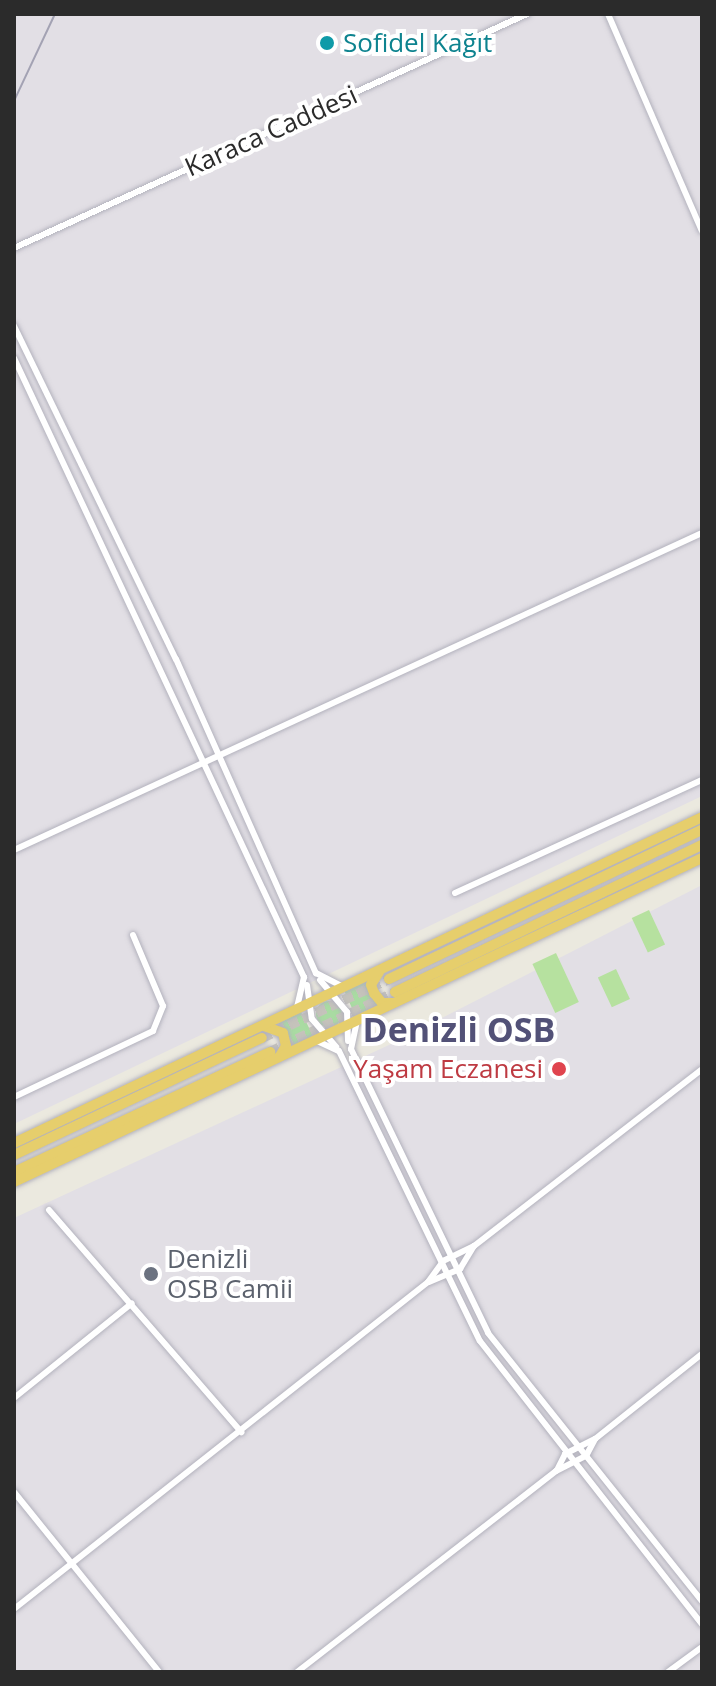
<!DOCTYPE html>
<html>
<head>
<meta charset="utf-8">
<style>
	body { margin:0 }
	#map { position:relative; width:716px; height:1686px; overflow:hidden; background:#ebe9df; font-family:"Open Sans",sans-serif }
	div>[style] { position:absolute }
	.industrial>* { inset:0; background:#e2dfe5 }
	.green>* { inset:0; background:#a9dba2; transform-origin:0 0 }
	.round { border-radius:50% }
	.pitch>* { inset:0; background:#b6e19f; transform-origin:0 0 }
	.trunk-tunnel>* { height:10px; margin-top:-5px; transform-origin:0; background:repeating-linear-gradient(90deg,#c5c3bb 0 10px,transparent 0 15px) }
	.roads { filter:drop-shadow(0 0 2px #b3b2bd) drop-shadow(0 0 2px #b3b2bd) }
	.minor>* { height:6px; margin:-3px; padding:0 3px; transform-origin:3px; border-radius:3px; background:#fff }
	.trunk>* { height:10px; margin:-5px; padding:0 5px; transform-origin:5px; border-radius:5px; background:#e6ce6c }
	.rail>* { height:2px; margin:-1px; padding:0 1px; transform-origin:1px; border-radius:1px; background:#a3a2b3 }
	.dots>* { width:22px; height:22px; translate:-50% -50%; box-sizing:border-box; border:4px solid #fff; border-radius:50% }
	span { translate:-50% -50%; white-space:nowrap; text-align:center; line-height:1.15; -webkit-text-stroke:8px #fff; paint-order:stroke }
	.culture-label { font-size:26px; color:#0d838f }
	.left { translate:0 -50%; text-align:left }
	.street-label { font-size:26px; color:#2b2b2b }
	.health-label { font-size:26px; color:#be3a42 }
	.right { translate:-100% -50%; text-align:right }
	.worship-label { font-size:26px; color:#5b616d }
	.district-label { font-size:34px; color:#525177; font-weight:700 }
	.frame { position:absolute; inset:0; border:16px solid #2b2b2b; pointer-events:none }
</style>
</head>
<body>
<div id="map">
	<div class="industrial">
		<i style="clip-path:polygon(14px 14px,702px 14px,702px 796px,14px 1124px)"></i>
		<i style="clip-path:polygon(702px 885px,702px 1672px,14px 1672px,14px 1218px,389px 1045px)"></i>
	</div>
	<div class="green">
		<i style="left:369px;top:980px;width:27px;height:27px;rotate:66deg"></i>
		<i class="round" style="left:316px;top:1001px;width:26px;height:26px"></i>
		<i style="left:301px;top:1012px;width:27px;height:25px;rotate:63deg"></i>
	</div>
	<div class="pitch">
		<i style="left:649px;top:910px;width:38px;height:19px;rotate:65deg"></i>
		<i style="left:556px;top:953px;width:54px;height:26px;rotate:65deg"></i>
		<i style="left:616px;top:969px;width:33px;height:20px;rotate:65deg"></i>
	</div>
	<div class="trunk-tunnel">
		<i style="left:262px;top:1038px;width:140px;rotate:-24.9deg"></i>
		<i style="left:270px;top:1052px;width:139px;rotate:-25.6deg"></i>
	</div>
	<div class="roads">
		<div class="minor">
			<i style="left:608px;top:14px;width:236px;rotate:66.6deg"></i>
			<i style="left:14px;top:248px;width:564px;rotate:-24.52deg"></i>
			<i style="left:14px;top:326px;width:370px;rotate:64.1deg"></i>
			<i style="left:176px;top:659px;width:344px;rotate:66deg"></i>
			<i style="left:316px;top:973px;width:29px;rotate:27deg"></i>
			<i style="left:14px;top:358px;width:684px;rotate:64.9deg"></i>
			<i style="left:304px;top:977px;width:31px;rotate:103deg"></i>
			<i style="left:14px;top:850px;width:758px;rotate:-24.74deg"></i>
			<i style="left:455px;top:893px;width:272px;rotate:-24.6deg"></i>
			<i style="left:320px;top:980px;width:42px;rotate:49.8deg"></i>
			<i style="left:347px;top:1012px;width:29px;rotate:88deg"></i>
			<i style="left:307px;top:985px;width:34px;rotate:82deg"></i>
			<i style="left:312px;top:1019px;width:37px;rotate:49deg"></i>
			<i style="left:357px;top:1021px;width:29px;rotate:102deg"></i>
			<i style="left:351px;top:1049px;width:315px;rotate:64.2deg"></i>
			<i style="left:488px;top:1333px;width:343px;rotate:51.4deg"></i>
			<i style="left:315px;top:1040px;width:26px;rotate:25deg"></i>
			<i style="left:339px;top:1051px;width:322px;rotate:64.1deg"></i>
			<i style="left:480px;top:1341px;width:360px;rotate:51.9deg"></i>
			<i style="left:14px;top:1097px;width:154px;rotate:-25.4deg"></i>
			<i style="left:153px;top:1031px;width:27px;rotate:-68deg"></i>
			<i style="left:163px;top:1006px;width:77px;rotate:-112.9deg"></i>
			<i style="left:49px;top:1210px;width:294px;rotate:49.1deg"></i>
			<i style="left:429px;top:1282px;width:34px;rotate:-23deg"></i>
			<i style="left:460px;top:1269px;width:27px;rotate:-59deg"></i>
			<i style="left:14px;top:1398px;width:151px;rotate:-38.8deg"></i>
			<i style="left:557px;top:1470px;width:18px;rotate:-63deg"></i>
			<i style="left:565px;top:1454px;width:34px;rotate:-27deg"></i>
			<i style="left:595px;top:1439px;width:137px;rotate:-38.5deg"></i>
			<i style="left:14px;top:1492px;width:231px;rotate:51.1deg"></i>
			<i style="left:14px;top:1609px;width:528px;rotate:-38.3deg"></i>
			<i style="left:428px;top:1282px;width:26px;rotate:-54deg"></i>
			<i style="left:443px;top:1261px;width:34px;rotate:-26deg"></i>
			<i style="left:474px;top:1246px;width:289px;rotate:-37.8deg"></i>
			<i style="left:297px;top:1672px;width:328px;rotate:-37.8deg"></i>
			<i style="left:556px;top:1471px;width:34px;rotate:-27deg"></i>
			<i style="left:586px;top:1456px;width:19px;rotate:-62deg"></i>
			<i style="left:668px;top:1672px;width:42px;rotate:-36.3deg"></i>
		</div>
		<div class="trunk">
			<i style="left:379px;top:972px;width:15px;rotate:122deg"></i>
			<i style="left:371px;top:985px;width:9px;rotate:69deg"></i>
			<i style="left:374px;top:993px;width:13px;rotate:51deg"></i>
			<i style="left:382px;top:1003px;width:11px"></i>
			<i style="left:389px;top:979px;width:347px;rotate:-25.5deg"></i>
			<i style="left:395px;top:992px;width:340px;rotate:-25.6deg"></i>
			<i style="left:264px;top:1026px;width:20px;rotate:20deg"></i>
			<i style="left:283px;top:1033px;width:13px;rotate:77deg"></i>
			<i style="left:286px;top:1046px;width:12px;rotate:121deg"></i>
			<i style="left:14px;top:1143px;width:761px;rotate:-25.35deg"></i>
			<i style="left:14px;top:1155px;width:274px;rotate:-25.3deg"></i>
			<i style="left:14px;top:1172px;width:283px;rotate:-25.1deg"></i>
			<i style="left:14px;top:1182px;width:760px;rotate:-25.22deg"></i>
		</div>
	</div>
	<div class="rail">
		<i style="left:14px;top:101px;width:96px;rotate:-64.8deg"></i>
	</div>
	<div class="dots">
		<i style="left:327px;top:43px;background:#0f9aa8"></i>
		<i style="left:559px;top:1069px;background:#e0444e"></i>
		<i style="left:151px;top:1274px;background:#6b7280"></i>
	</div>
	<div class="culture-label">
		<span class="left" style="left:343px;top:43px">Sofidel Kağıt</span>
	</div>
	<div class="street-label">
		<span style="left:271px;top:131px;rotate:-24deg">Karaca Caddesi</span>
	</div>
	<div class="health-label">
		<span class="right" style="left:543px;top:1069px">Yaşam Eczanesi</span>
	</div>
	<div class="worship-label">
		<span class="left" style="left:167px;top:1274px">Denizli<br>OSB Camii</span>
	</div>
	<div class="district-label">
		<span style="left:459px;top:1030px">Denizli OSB</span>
	</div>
	<div class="frame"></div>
</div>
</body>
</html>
